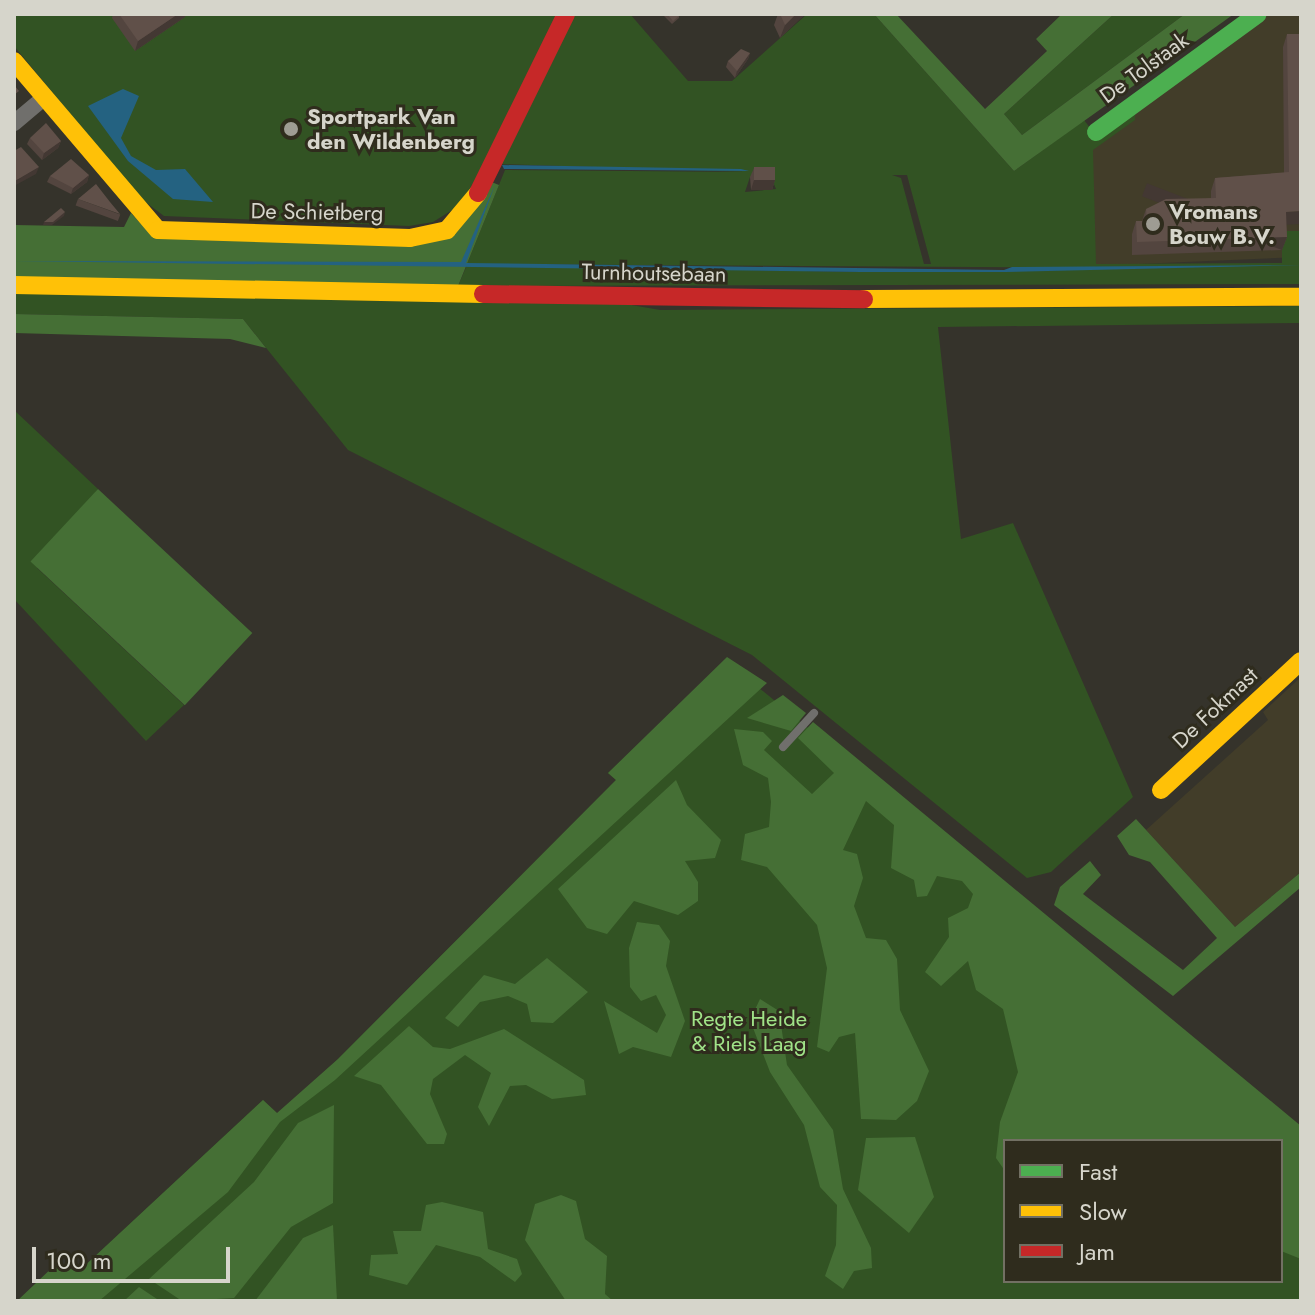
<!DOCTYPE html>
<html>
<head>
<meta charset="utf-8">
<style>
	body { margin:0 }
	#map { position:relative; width:1315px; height:1315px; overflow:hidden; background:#35332b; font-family:Jost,sans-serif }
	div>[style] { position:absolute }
	.built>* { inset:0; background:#423d29 }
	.green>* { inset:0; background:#325323 }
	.forest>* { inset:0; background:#456f35; transform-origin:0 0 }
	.water>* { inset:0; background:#246281 }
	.lane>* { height:8px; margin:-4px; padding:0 4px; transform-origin:4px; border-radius:4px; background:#706f6c }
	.street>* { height:16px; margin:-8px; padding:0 8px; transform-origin:8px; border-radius:8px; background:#706f6c }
	.fast>* { height:18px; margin:-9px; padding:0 9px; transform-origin:9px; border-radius:9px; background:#4caf50 }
	.slow>* { height:18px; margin:-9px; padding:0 9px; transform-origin:9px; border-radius:9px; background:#ffc107 }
	.jam>* { height:18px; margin:-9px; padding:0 9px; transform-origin:9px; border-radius:9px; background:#c62828 }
	.wall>* { inset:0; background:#53453f; transform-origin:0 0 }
	.shaded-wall>* { inset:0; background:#433833; transform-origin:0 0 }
	.building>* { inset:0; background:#605049; transform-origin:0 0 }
	.dots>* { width:22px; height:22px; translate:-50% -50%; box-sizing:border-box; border:4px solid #2f2c1d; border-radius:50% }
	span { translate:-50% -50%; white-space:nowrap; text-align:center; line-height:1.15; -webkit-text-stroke:6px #2f2c1d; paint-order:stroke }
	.street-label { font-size:22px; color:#d6d5cb }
	.poi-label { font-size:22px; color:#d6d5cb; font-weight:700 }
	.left { translate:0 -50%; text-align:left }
	.park-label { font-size:22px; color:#a0e388 }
	.frame { position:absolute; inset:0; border:16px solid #d6d5cb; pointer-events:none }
	.legend { position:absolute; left:1003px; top:1139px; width:280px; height:144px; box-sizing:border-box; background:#2f2c1d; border:2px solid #727063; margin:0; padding:10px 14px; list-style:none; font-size:24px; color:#d6d5cb }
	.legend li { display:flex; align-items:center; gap:16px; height:40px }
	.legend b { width:40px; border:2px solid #727063 }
	.scale { position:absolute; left:32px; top:1247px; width:198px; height:36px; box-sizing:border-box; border:4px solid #d6d5cb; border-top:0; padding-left:10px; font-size:24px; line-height:28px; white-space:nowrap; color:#d6d5cb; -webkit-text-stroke:6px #2f2c1d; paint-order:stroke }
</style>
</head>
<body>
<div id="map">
	<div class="built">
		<i style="clip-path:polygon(1257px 14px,1301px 14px,1301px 257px,1093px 266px,1088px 148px)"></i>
		<i style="clip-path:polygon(1301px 677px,1301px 872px,1235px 927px,1146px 830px,1268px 720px,1263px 712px)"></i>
	</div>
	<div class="green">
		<i style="clip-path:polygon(14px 14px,562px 14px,462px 204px,433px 222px,409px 226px,164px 216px,140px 198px,14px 46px)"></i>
		<i style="clip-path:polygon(evenodd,571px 14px,630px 14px,688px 81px,732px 81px,806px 15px,874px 14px,1014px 171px,1084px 120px,1098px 138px,1135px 111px,1135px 120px,1093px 150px,1096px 264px,1282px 263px,1282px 231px,1301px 231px,1301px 284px,458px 286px,467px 265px,861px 272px,1143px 268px,467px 264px,505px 170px,749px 172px,497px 164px,571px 14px,892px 175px,907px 175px,931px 264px,924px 264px,901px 178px,892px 175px,571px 14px,750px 177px,771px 177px,776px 189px,745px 192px,750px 177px)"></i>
		<i style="clip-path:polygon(1114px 14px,1185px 14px,1022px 135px,1004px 114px)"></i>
		<i style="clip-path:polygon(14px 293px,620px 303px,660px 310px,1301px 306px,1301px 323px,938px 327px,961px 539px,1013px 523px,1133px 797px,1051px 872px,1027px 878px,752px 655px,348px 450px,243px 319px,14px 314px)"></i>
		<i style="clip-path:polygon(14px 410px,98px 489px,37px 568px,184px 705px,146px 741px,14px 599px)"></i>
		<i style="clip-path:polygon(evenodd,726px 661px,1301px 1130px,1301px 1301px,47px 1301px,263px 1100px,278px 1114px,338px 1059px,616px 780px,608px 773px,726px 661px,1005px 1141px,1281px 1141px,1281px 1281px,1005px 1281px,1005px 1141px)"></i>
	</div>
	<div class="forest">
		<i style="clip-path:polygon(874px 14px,896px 14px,985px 109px,1047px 51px,1036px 39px,1062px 14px,1114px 14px,1004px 114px,1022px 135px,1185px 14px,1234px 14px,1014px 171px)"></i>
		<i style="clip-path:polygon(489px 181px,499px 185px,458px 286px,14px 278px,14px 225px,124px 227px,131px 213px,141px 224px,426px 240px)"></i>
		<i style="clip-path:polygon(14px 314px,243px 319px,266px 348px,230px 339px,14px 333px)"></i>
		<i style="left:98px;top:489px;width:211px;height:99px;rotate:43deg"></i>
		<i style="clip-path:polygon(727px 657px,767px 683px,335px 1080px,280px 1122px,228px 1192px,99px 1301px,17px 1301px,57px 1263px,78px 1272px,263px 1100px,277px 1113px,338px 1059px,616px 780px,608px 773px)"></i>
		<i style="clip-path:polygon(783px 695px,806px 713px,791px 731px,747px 718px)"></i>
		<i style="clip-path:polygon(813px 722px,1301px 1126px,1301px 1259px,1281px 1251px,1281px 1141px,1005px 1141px,1005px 1171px,996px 1158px,1000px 1122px,1018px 1072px,1003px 1009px,976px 990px,968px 961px,941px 986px,925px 972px,949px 937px,948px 918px,968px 908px,973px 894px,962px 881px,937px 876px,927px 896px,917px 897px,914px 880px,891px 868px,894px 825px,866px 801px,843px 850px,857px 854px,863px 878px,854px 906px,866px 938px,886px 940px,897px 959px,900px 1010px,929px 1071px,917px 1101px,896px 1120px,861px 1119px,855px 1033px,839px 1037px,829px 1052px,817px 1047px,827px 968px,817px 925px,767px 867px,741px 860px,745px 834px,769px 827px,771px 802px,768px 778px,743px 765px,734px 729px,763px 732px,772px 741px,764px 750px,812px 794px,834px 773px,798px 738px)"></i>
		<i style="clip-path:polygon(676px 780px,687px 805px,721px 840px,715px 858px,685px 861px,698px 882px,698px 901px,678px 915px,634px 901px,607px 934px,587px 928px,558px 889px)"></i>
		<i style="clip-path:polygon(1136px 819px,1235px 927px,1301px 872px,1301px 887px,1173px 996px,1054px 905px,1060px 887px,1090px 861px,1101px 875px,1083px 894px,1183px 970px,1217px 938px,1150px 862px,1129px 855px,1117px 836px)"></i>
		<i style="clip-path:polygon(637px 922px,659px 925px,670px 941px,666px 966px,685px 1021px,671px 1057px,633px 1047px,619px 1054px,604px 1001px,657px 1033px,666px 1015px,656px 995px,641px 1001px,630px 987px,629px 948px)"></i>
		<i style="clip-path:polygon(547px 958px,588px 992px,553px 1023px,531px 1022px,527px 1004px,508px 996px,480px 1002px,458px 1027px,445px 1018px,484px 975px,515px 984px)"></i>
		<i style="clip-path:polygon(760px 999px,779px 1011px,787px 1065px,833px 1130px,843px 1189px,871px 1248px,872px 1268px,854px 1271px,843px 1289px,825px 1276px,836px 1245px,837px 1205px,820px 1187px,804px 1125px,770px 1072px,750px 1020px)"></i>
		<i style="clip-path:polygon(409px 1026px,433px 1047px,450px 1049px,504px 1029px,584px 1080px,586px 1095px,552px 1099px,526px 1085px,510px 1086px,489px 1126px,478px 1107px,491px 1073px,465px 1055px,433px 1079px,430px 1094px,447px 1134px,444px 1144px,427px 1144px,381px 1085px,354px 1076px)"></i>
		<i style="clip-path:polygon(334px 1105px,333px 1203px,291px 1227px,234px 1298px,182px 1301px,149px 1279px,254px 1182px,298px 1123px)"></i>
		<i style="clip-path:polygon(915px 1137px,934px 1197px,909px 1233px,858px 1190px,866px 1138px)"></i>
		<i style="clip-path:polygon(561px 1195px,576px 1201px,585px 1239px,607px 1256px,605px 1294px,613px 1301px,566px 1301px,525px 1240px,535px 1204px)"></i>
		<i style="clip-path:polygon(442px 1202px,483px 1212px,488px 1249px,517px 1259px,522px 1274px,515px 1282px,480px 1257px,436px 1245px,407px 1285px,369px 1275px,371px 1255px,398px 1254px,393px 1231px,421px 1231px,426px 1205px)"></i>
		<i style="clip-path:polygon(333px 1225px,337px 1301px,255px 1301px,303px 1238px)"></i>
		<i style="clip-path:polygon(139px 1287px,160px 1301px,124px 1301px)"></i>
	</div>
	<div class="water">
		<i style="clip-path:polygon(123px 89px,139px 96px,121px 138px,131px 156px,156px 170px,185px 169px,213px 202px,173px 199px,128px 161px,88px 106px)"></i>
		<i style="clip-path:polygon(502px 165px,741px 169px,749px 171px,504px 169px)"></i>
		<i style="clip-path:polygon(495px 185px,466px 263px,1004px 270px,1012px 267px,1301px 265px,1005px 272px,861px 272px,14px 261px,461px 262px)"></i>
	</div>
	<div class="lane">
		<i style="left:783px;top:747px;width:46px;rotate:-47.6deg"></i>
	</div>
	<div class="street">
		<i style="left:14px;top:123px;width:39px;rotate:-40deg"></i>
	</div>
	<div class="fast">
		<i style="left:1096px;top:132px;width:200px;rotate:-36.1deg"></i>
	</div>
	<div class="slow">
		<i style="left:14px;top:61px;width:222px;rotate:49.6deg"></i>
		<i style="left:158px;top:230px;width:252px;rotate:1.8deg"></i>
		<i style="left:410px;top:238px;width:38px;rotate:-12deg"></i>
		<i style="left:447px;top:230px;width:48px;rotate:-50deg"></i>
		<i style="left:14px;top:285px;width:469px;rotate:1.1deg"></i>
		<i style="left:864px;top:299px;width:437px;rotate:-0.3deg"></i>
		<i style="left:1161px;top:790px;width:190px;rotate:-42.7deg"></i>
	</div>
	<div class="jam">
		<i style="left:478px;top:193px;width:199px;rotate:-63.8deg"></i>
		<i style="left:483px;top:294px;width:381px;rotate:0.8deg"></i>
	</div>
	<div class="wall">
		<i style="clip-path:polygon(113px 14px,186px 14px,185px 17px,135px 51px,112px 18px)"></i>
		<i style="clip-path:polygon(662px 14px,679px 14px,679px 18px,672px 24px)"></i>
		<i style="clip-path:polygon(778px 14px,805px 14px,780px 38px,774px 25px)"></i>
		<i style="clip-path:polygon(1287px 34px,1301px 34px,1286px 225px,1287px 237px,1282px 250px,1132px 255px,1132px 234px,1136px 221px,1142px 221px,1146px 209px,1211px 198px,1211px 191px,1215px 178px,1284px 173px,1283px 47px)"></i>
		<i style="clip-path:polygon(750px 53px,748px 59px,735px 78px,726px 67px,728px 61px)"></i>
		<i style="clip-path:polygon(30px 138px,61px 141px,58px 148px,42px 160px,27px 144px)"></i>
		<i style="clip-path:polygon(754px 168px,775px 180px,772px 190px,751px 190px,750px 177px)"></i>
		<i style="clip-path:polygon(89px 175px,87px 182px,71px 194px,47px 182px,50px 176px)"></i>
		<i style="left:78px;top:199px;width:45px;height:7px;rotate:20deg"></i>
	</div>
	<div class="shaded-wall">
		<i style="clip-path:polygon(178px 14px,186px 14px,185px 17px,135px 51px,138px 41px)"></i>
		<i style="clip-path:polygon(796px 14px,805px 14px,780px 38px,785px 25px)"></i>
		<i style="clip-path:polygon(750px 53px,748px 59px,735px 78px,737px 71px)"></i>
		<i style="clip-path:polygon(61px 141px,58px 148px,42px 160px,44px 153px)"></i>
		<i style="clip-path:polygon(39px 167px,36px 174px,14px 186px,15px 181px)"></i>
		<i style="clip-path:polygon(89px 175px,87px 182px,71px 194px,73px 188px)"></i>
		<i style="clip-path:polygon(754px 180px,775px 180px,772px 190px,751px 190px)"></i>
		<i style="clip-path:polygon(1301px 211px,1301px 224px,1281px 225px,1286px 212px)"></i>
		<i style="clip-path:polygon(65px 212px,64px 216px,52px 225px,43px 225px,44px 222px)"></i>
		<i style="left:1287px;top:237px;width:14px;height:150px;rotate:111deg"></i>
	</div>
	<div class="building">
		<i style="clip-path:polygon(119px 14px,178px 14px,138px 41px)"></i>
		<i style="clip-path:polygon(667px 14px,679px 14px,680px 15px,673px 21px)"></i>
		<i style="clip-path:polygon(780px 14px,796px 14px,785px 25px)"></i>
		<i style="clip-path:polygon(1287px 34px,1301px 34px,1301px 211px,1286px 212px,1287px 237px,1137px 242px,1136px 221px,1147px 221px,1146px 209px,1166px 199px,1216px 198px,1215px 178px,1289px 172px)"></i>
		<i style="clip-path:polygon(741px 49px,750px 53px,737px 71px,728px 61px)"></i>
		<i style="clip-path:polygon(14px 85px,19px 91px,14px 95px)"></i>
		<i style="clip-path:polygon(46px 123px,61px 141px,44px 153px,30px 138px)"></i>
		<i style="clip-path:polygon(21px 147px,39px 167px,15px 181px,14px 151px)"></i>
		<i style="clip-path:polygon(71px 159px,89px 175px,73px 188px,50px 176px)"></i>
		<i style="left:775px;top:167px;width:13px;height:21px;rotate:90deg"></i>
		<i style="clip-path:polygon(96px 184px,110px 202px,120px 214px,78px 199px)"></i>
		<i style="clip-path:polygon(61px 208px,65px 212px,53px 222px,44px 222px)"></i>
	</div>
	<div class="dots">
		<i style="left:291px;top:129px;background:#9e9c93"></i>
		<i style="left:1153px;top:224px;background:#9e9c93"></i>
	</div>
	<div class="street-label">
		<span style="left:1144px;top:68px;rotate:-36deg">De Tolstaak</span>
		<span style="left:317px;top:212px;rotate:1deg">De Schietberg</span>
		<span style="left:654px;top:273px;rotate:1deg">Turnhoutsebaan</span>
		<span style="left:1215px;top:708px;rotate:-43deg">De Fokmast</span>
	</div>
	<div class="poi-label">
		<span class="left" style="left:307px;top:129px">Sportpark Van<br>den Wildenberg</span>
		<span class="left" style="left:1169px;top:224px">Vromans<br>Bouw B.V.</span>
	</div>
	<div class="park-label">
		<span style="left:749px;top:1031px">Regte Heide<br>&amp; Riels Laag</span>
	</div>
	<div class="frame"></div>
	<ul class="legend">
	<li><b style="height:10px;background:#4caf50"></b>Fast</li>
	<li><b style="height:10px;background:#ffc107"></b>Slow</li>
	<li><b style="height:10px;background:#c62828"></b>Jam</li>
	</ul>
	<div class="scale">100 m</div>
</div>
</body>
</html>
